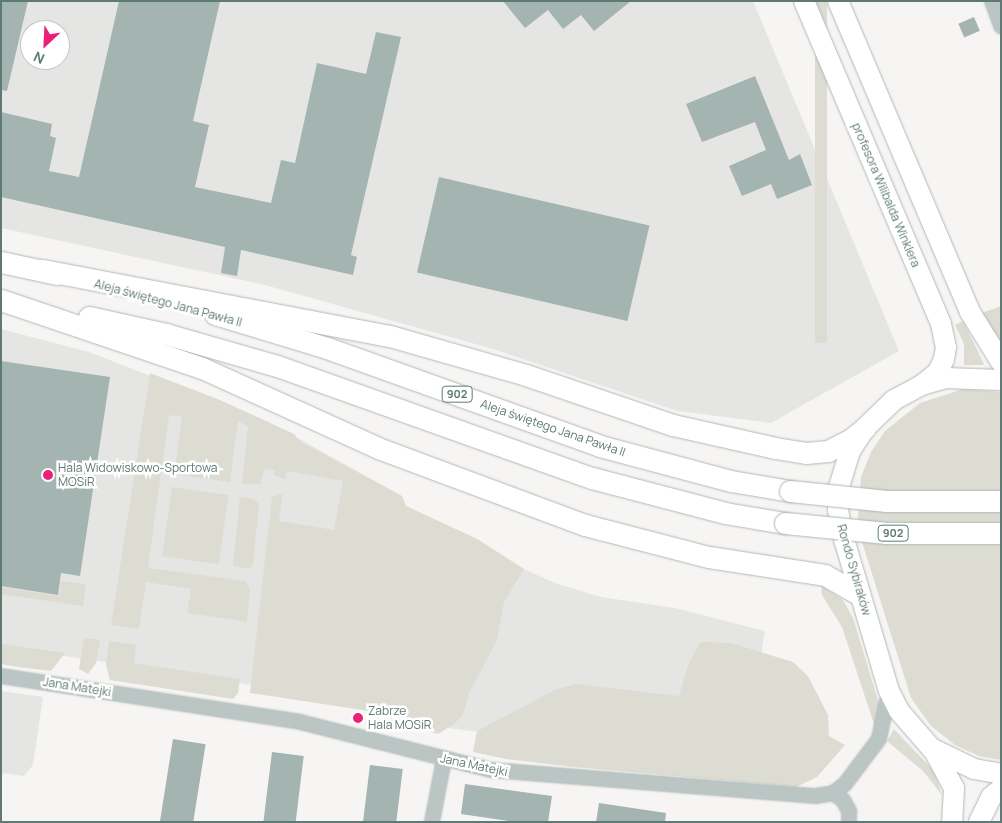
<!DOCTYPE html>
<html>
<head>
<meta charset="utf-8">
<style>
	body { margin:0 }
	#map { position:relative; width:1002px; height:823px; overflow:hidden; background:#f7f5f4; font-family:Manrope,sans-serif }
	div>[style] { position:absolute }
	.built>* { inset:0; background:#e5e6e4 }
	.green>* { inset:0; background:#dcdcd3; transform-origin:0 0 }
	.building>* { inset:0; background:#a4b4b1; transform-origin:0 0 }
	.roads { filter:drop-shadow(0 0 1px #aebab7) drop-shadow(0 0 1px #aebab7) }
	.street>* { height:14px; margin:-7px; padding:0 7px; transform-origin:7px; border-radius:7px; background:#bbc5c3 }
	.secondary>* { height:20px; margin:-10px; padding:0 10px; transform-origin:10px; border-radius:10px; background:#fff }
	.primary>* { height:21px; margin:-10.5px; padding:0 10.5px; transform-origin:10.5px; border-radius:10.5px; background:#fff }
	.bridges { filter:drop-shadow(0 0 1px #adb8b6) drop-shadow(0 0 1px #adb8b6) }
	.primary-bridge>* { height:21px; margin:-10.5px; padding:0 10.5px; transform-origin:10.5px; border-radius:10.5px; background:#fff }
	.dots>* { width:14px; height:14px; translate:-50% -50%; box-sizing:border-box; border:2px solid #fff; border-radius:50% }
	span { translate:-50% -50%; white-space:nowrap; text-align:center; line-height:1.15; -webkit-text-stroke:5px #fff; paint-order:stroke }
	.shield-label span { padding:1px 4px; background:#fff; border:1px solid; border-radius:4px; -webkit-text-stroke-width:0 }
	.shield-label { font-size:11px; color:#5d7a74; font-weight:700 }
	.street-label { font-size:12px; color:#5d7a74 }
	.poi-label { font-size:12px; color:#5d7a74 }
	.left { translate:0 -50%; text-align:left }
	.frame { position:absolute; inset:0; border:2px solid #5d7a74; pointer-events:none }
	.north { position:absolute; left:20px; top:20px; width:50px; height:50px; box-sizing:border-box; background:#fff; border:1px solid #becac7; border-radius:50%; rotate:205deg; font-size:14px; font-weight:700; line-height:20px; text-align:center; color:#5d7a74 }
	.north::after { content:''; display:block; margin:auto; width:18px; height:22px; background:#eb2179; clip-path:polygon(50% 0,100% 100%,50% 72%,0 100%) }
</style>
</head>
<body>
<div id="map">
	<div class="built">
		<i style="clip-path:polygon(evenodd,1px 1px,753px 1px,899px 351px,771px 423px,677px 411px,493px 349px,265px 285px,1px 228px,1px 1px,30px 30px,60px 30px,60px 60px,30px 60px,30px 30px)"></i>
		<i style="clip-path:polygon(1px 329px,89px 352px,269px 422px,402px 496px,406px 506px,477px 539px,524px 569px,555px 583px,601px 597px,675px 608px,765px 631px,743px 763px,430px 726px,321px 696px,1px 646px)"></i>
		<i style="clip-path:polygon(1px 691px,43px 697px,33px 765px,24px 776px,1px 773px)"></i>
	</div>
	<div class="green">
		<i style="left:815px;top:1px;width:12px;height:342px"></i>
		<i style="clip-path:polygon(1001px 306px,1001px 346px,982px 313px)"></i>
		<i style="clip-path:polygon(963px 321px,984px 364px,983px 365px,964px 365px,964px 344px,955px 325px)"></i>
		<i style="clip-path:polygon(150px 373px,220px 400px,294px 434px,301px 442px,402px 496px,406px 506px,477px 539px,524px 569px,504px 602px,497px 640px,469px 693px,463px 715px,454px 724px,438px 734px,425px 730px,415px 718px,250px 693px,272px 497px,283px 493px,279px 521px,334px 530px,343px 481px,287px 471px,285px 480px,274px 475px,275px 470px,265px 469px,260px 484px,242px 484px,248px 426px,238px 421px,230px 482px,174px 474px,182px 417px,169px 415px,148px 568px,245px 581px,250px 589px,247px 622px,187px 613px,191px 589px,146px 582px,139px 629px,111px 625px)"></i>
		<i style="clip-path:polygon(963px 389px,1001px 392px,1001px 760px,979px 756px,955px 745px,931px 726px,911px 698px,862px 542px,858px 517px,861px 477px,871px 452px,885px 431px,920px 403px)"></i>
		<i style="left:172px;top:487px;width:57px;height:70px;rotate:8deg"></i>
		<i style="clip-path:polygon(240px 497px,253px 499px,259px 504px,253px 564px,249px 569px,233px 566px)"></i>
		<i style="clip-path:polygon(61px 581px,86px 584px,83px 606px,1px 594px,1px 587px,59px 596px)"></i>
		<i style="clip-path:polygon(821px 585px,843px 600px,853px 618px,880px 707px,876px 730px,842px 627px,822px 595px)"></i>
		<i style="clip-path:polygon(84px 638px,100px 640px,96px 663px,88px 674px,79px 669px)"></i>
		<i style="clip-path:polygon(109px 641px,136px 645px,134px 663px,240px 679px,238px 693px,233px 699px,110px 680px,106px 665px)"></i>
		<i style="clip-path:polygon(700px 642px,731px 643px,793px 662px,808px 676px,828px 715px,829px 736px,845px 745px,817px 777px,796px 787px,574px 767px,506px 759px,473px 752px,477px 731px,555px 690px,575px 684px,679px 696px,688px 665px)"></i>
		<i style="clip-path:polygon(1px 644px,65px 653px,51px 671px,18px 667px,1px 664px)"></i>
		<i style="clip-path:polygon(894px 729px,934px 771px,942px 795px,923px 771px,887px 741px)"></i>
	</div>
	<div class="building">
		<i style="clip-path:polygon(1px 1px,28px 1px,7px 91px,1px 90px)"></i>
		<i style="clip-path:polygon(119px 1px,220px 1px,193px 121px,209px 125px,195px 187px,271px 203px,281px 160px,295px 163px,317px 63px,366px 74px,376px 32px,401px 37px,351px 255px,357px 257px,353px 275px,241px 250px,237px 276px,221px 273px,225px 247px,1px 197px,1px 112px,52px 124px,50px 136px,56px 138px,49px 171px,79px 177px)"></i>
		<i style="clip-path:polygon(503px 1px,631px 1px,594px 31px,581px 15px,563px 29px,548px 10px,525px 28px)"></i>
		<i style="left:974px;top:17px;width:15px;height:17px;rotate:67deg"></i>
		<i style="clip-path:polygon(755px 76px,789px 160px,800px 154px,812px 185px,777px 199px,771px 184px,742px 196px,729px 166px,766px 150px,755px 122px,702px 142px,686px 104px)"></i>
		<i style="left:439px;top:177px;width:216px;height:98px;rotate:13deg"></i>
		<i style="clip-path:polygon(1px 361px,110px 377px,80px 576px,61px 573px,58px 595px,1px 586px)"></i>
		<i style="left:173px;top:739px;width:33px;height:84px;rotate:9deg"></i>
		<i style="left:272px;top:752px;width:32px;height:71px;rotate:7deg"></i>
		<i style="left:370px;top:765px;width:33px;height:58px;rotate:7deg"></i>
		<i style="clip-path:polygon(465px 784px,552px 796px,548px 822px,516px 822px,461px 814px)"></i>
		<i style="clip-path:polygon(599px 803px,666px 813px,665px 822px,596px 822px)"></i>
	</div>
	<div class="roads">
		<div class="street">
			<i style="left:992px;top:1px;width:27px;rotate:70deg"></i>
			<i style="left:1px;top:676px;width:303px;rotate:8.7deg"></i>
			<i style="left:300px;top:722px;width:197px;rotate:14.1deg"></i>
			<i style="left:491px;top:770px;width:326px;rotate:4.6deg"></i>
			<i style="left:816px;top:796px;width:17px;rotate:-10deg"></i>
			<i style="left:833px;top:793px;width:15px;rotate:-37deg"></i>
			<i style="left:845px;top:784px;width:56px;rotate:-52.9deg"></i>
			<i style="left:879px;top:739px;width:49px;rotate:-78.2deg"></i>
			<i style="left:833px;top:793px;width:12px;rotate:35deg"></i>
			<i style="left:843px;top:800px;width:13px;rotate:61deg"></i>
			<i style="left:849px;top:811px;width:11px;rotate:90deg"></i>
			<i style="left:432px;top:822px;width:64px;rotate:-79.2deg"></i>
		</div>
		<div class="secondary">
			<i style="left:804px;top:1px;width:351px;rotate:67deg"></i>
			<i style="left:941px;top:324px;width:24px;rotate:78deg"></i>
			<i style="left:946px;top:347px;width:12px;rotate:99deg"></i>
			<i style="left:944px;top:359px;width:14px;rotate:115deg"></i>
			<i style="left:938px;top:372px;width:19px;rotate:141deg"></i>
			<i style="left:838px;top:1px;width:338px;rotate:67deg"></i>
			<i style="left:970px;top:312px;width:59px;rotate:58.2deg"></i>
			<i style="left:1001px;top:380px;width:55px;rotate:-177.9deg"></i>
			<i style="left:946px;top:378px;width:25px;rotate:164deg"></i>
			<i style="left:922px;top:385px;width:32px;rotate:152deg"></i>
			<i style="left:894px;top:400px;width:40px;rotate:136deg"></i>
			<i style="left:865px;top:428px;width:27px;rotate:123deg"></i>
			<i style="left:850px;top:451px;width:38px;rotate:107deg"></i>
			<i style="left:839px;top:487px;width:22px;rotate:93deg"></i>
			<i style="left:838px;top:509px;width:20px;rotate:81deg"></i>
			<i style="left:841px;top:529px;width:169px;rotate:73.5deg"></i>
			<i style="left:889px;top:691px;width:22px;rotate:63deg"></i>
			<i style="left:899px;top:711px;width:49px;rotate:49.1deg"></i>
			<i style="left:931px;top:748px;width:48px;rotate:26deg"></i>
			<i style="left:974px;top:769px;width:27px;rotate:10deg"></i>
			<i style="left:934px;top:751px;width:42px;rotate:61.6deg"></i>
			<i style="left:954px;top:788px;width:34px;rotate:93deg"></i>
			<i style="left:979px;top:822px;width:28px;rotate:-64deg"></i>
			<i style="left:991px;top:797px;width:13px;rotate:-39deg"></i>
		</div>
		<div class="primary">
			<i style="left:1px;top:262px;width:57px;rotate:12.1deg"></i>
			<i style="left:43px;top:270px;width:353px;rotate:10.8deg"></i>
			<i style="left:390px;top:336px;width:141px;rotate:16deg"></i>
			<i style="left:526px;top:375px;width:155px;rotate:18.8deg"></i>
			<i style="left:673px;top:425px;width:105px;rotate:12.7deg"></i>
			<i style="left:775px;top:448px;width:31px;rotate:9deg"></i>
			<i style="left:806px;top:453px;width:22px;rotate:-5deg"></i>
			<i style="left:828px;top:451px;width:25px;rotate:-27deg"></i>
			<i style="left:850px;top:440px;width:19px;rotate:-39deg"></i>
			<i style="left:1px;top:300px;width:212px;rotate:18.7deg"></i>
			<i style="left:202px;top:368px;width:193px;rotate:24.4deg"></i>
			<i style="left:378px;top:448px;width:221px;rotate:20.4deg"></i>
			<i style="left:585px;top:525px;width:128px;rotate:14.5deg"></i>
			<i style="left:709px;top:557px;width:117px;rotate:8.8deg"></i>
			<i style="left:825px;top:575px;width:40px;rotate:29.7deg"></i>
			<i style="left:215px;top:314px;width:117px;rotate:16.9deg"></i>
			<i style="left:327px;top:348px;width:290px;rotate:19.7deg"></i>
			<i style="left:600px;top:446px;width:136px;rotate:15deg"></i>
			<i style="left:731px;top:481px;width:60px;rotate:9.6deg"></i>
			<i style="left:89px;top:317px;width:79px;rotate:12.4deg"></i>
			<i style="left:166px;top:334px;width:116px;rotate:16.1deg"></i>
			<i style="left:277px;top:366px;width:334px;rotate:19.6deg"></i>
			<i style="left:592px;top:478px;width:138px;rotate:14.7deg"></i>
			<i style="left:725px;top:513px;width:61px;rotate:9.5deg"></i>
		</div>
	</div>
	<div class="bridges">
		<div class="primary-bridge">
			<i style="left:790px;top:491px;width:97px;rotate:5.9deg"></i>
			<i style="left:886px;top:501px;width:115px"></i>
			<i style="left:785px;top:523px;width:102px;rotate:5.6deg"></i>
			<i style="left:887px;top:533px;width:114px"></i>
		</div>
	</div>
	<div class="dots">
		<i style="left:48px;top:475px;background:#eb2179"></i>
		<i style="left:358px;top:718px;background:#eb2179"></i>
	</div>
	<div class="shield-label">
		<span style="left:457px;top:394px">902</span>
		<span style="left:893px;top:533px">902</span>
	</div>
	<div class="street-label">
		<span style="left:886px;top:195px;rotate:67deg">profesora Wilibalda Winklera</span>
		<span style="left:168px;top:303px;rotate:15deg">Aleja świętego Jana Pawła II</span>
		<span style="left:553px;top:428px;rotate:19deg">Aleja świętego Jana Pawła II</span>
		<span style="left:854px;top:570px;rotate:74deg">Rondo Sybiraków</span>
		<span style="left:77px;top:687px;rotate:9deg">Jana Matejki</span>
		<span style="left:474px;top:765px;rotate:12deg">Jana Matejki</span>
	</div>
	<div class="poi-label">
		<span class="left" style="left:58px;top:475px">Hala Widowiskowo-Sportowa<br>MOSiR</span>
		<span class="left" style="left:368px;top:718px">Zabrze<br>Hala MOSiR</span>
	</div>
	<div class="frame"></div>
	<div class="north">N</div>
</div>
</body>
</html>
